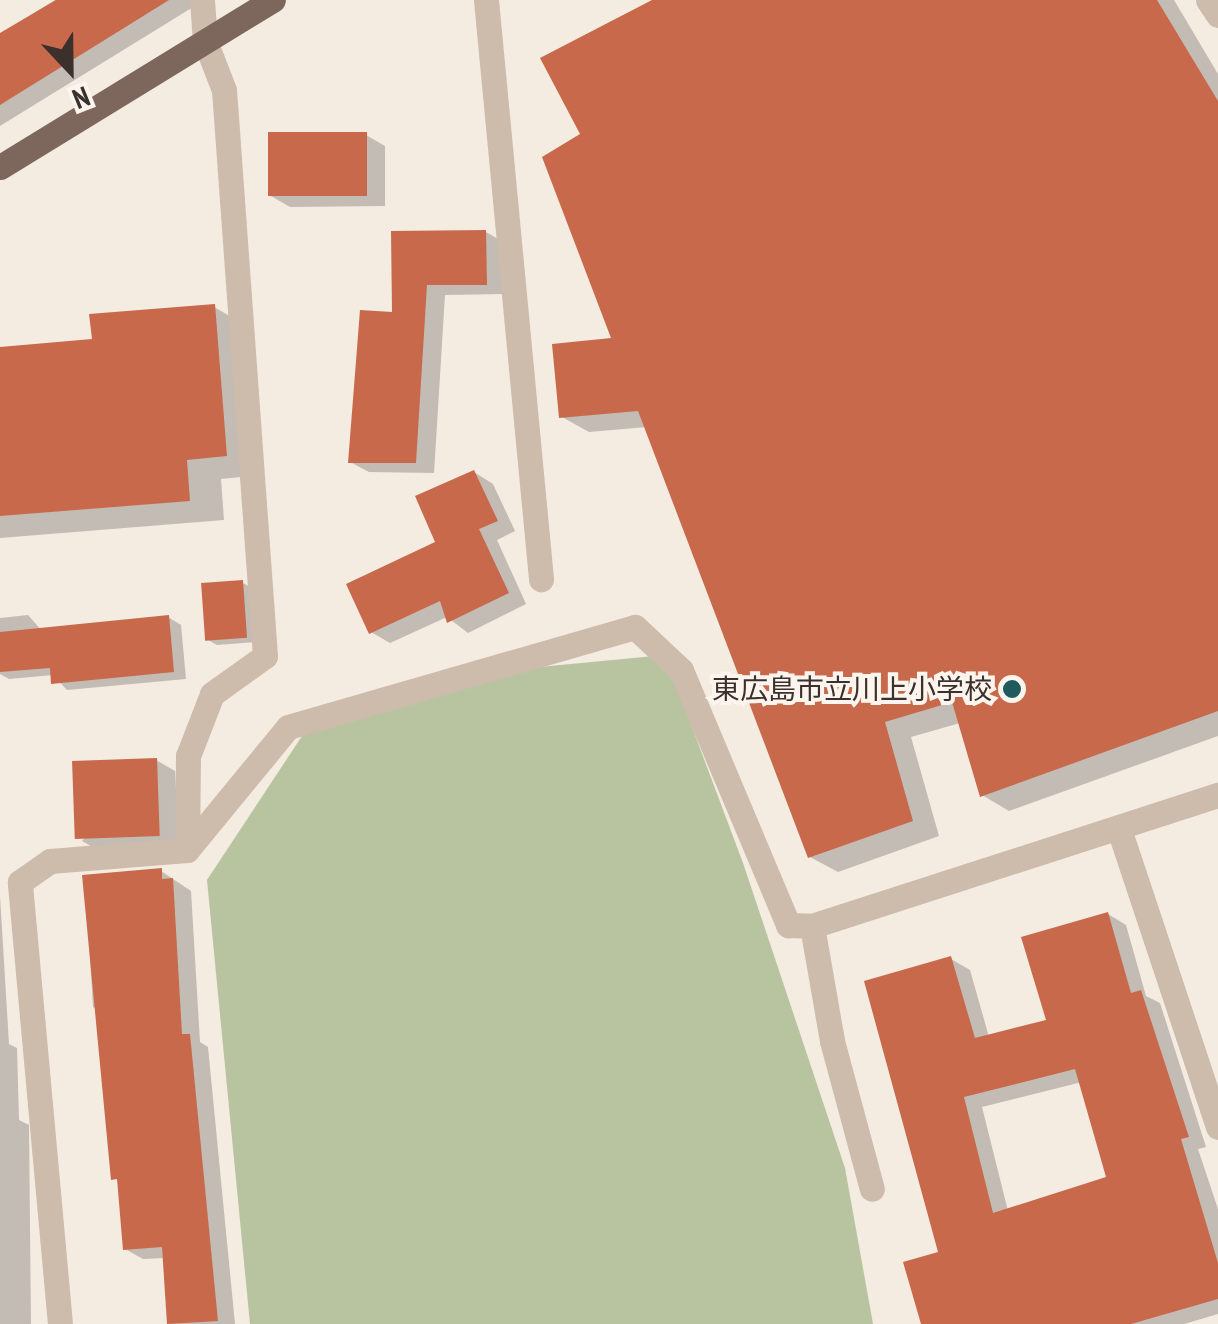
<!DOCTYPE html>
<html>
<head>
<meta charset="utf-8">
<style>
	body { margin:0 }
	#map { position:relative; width:1218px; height:1324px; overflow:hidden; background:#f4ebe1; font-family:"PT Sans Narrow","Noto Sans JP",sans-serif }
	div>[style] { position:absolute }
	.green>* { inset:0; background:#b8c4a0 }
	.shadow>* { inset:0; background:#0003 }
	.building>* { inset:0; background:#c8694b; transform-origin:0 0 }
	.minor>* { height:25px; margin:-12.5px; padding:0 12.5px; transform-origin:12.5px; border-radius:12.5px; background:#cdbbac }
	.major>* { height:25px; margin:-12.5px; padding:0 12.5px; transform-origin:12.5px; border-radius:12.5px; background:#7d675c }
	.dots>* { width:28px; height:28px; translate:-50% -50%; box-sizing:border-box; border:5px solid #fbf5ee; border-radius:50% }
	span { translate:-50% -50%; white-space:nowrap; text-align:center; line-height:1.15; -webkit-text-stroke:8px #fbf5ee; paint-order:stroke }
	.poi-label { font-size:28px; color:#3b302b }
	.right { translate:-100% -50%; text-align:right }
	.north { position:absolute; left:20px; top:20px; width:100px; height:100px; -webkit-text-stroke:8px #fbf5ee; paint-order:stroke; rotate:158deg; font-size:28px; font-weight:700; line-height:40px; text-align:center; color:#3b302b }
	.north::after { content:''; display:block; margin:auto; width:35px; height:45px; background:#3b302b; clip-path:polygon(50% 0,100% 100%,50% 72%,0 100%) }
</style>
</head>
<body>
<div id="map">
	<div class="green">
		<i style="clip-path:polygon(665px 655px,743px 863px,845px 1168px,873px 1324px,250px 1324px,207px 880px,306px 730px,455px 675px)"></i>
	</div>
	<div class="shadow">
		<i style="clip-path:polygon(55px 0,195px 0,198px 4px,0 126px,0 34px)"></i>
		<i style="clip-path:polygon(654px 0,1174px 0,1218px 74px,1218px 736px,1009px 811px,982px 795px,960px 723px,911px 737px,939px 836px,838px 872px,810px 857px,647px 427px,589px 432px,562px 417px,614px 341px,584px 135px)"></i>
		<i style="clip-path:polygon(366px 135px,385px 146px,385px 206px,290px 207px,271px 196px)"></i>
		<i style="clip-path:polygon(486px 232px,505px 243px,505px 294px,445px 295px,434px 473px,369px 472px,350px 462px,394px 314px)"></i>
		<i style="clip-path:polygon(214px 307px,249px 327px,261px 475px,221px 479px,224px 520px,0 538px,0 349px,94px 341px)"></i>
		<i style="clip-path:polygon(474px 472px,493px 484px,515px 531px,497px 540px,526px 604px,468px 633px,447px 617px,390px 643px,371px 632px,439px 543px)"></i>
		<i style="clip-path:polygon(243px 583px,252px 588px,256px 642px,217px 645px,208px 640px)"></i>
		<i style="clip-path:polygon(28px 615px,42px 631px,168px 617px,181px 625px,186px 679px,67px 690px,53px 675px,9px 679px,0 674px,0 618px)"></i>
		<i style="clip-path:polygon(156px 760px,175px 771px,179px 846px,101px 852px,82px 841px)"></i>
		<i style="clip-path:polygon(161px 871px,191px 891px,200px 1042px,208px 1047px,235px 1324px,170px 1324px,165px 1258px,143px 1259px,125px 1249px,101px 1012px,93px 1007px,85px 877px)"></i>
		<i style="clip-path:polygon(0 896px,9px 1044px,17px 1048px,19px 1120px,29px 1125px,31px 1324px,0 1324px)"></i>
		<i style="clip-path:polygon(evenodd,1108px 914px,1126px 925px,1146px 996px,1160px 1003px,1206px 1147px,1198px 1149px,1218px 1209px,1218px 1314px,1184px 1324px,932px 1324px,941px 1254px,951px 959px,970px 970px,989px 1037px,1049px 1022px,1108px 914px,1082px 1082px,1109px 1179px,1008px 1211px,982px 1107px,1082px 1082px)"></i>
	</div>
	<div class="building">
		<i style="clip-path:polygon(56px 0,169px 0,0 105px,0 33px)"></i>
		<i style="clip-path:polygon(652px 0,1157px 0,1218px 101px,1218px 711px,980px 797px,952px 702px,885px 722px,913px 821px,808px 858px,638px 411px,559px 418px,552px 344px,611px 338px,542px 157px,580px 134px,540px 58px)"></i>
		<i style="left:367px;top:132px;width:64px;height:99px;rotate:90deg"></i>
		<i style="clip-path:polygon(486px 230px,487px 285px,427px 285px,416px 463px,348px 463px,360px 310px,392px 312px,391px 231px)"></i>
		<i style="clip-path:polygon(215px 304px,227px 456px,187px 460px,190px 501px,0 516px,0 347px,92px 339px,89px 314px)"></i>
		<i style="clip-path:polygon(474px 470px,498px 521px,479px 529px,509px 593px,447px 623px,440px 601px,369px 634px,346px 584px,435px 542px,415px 496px)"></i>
		<i style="left:243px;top:580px;width:58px;height:42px;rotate:86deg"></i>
		<i style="clip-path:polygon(169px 615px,174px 672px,51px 684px,50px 668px,0 672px,0 632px)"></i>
		<i style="left:157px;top:758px;width:78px;height:85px;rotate:88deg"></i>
		<i style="clip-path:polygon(162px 868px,162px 879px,173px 878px,182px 1034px,190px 1034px,218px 1321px,167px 1324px,162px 1247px,123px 1250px,117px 1179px,111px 1180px,82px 875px)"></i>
		<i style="clip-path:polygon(evenodd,1108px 912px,1131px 993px,1141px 990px,1189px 1137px,1181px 1139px,1218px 1263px,1218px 1299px,1131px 1324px,921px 1324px,903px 1262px,938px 1252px,864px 981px,951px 956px,975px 1038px,1046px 1020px,1021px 937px,1108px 912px,1075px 1069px,1106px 1177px,993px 1213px,964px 1097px,1075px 1069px)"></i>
	</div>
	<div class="minor">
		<i style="left:486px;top:0;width:582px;rotate:84.57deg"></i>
		<i style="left:1208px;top:0;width:18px;rotate:56deg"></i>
		<i style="left:1119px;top:829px;width:314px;rotate:71.6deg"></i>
		<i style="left:187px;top:850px;width:94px;rotate:-89.4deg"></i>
		<i style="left:188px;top:756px;width:66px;rotate:-68.8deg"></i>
		<i style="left:212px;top:694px;width:65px;rotate:-35.6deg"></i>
		<i style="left:265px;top:656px;width:567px;rotate:-94.14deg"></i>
		<i style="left:224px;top:90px;width:53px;rotate:-111.2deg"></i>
		<i style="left:205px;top:41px;width:41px;rotate:-94.2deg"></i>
		<i style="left:812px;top:926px;width:117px;rotate:80.1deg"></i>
		<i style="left:832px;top:1041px;width:153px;rotate:74.9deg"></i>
		<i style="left:60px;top:1324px;width:444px;rotate:-95.2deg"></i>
		<i style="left:20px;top:882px;width:37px;rotate:-35deg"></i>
		<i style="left:50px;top:861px;width:137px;rotate:-4.6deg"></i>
		<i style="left:187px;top:850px;width:159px;rotate:-50.6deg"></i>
		<i style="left:288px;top:727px;width:361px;rotate:-16.1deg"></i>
		<i style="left:635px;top:627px;width:63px;rotate:43.1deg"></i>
		<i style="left:681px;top:670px;width:277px;rotate:67.2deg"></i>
		<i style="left:788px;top:925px;width:24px;rotate:2deg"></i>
		<i style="left:812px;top:926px;width:427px;rotate:-17.9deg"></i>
	</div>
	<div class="major">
		<i style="left:0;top:167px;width:320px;rotate:-31.5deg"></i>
	</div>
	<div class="dots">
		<i style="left:1012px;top:689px;background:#1f5a5e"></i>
	</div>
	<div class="poi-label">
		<span class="right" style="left:992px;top:689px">東広島市立川上小学校</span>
	</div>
	<div class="north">N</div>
</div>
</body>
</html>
